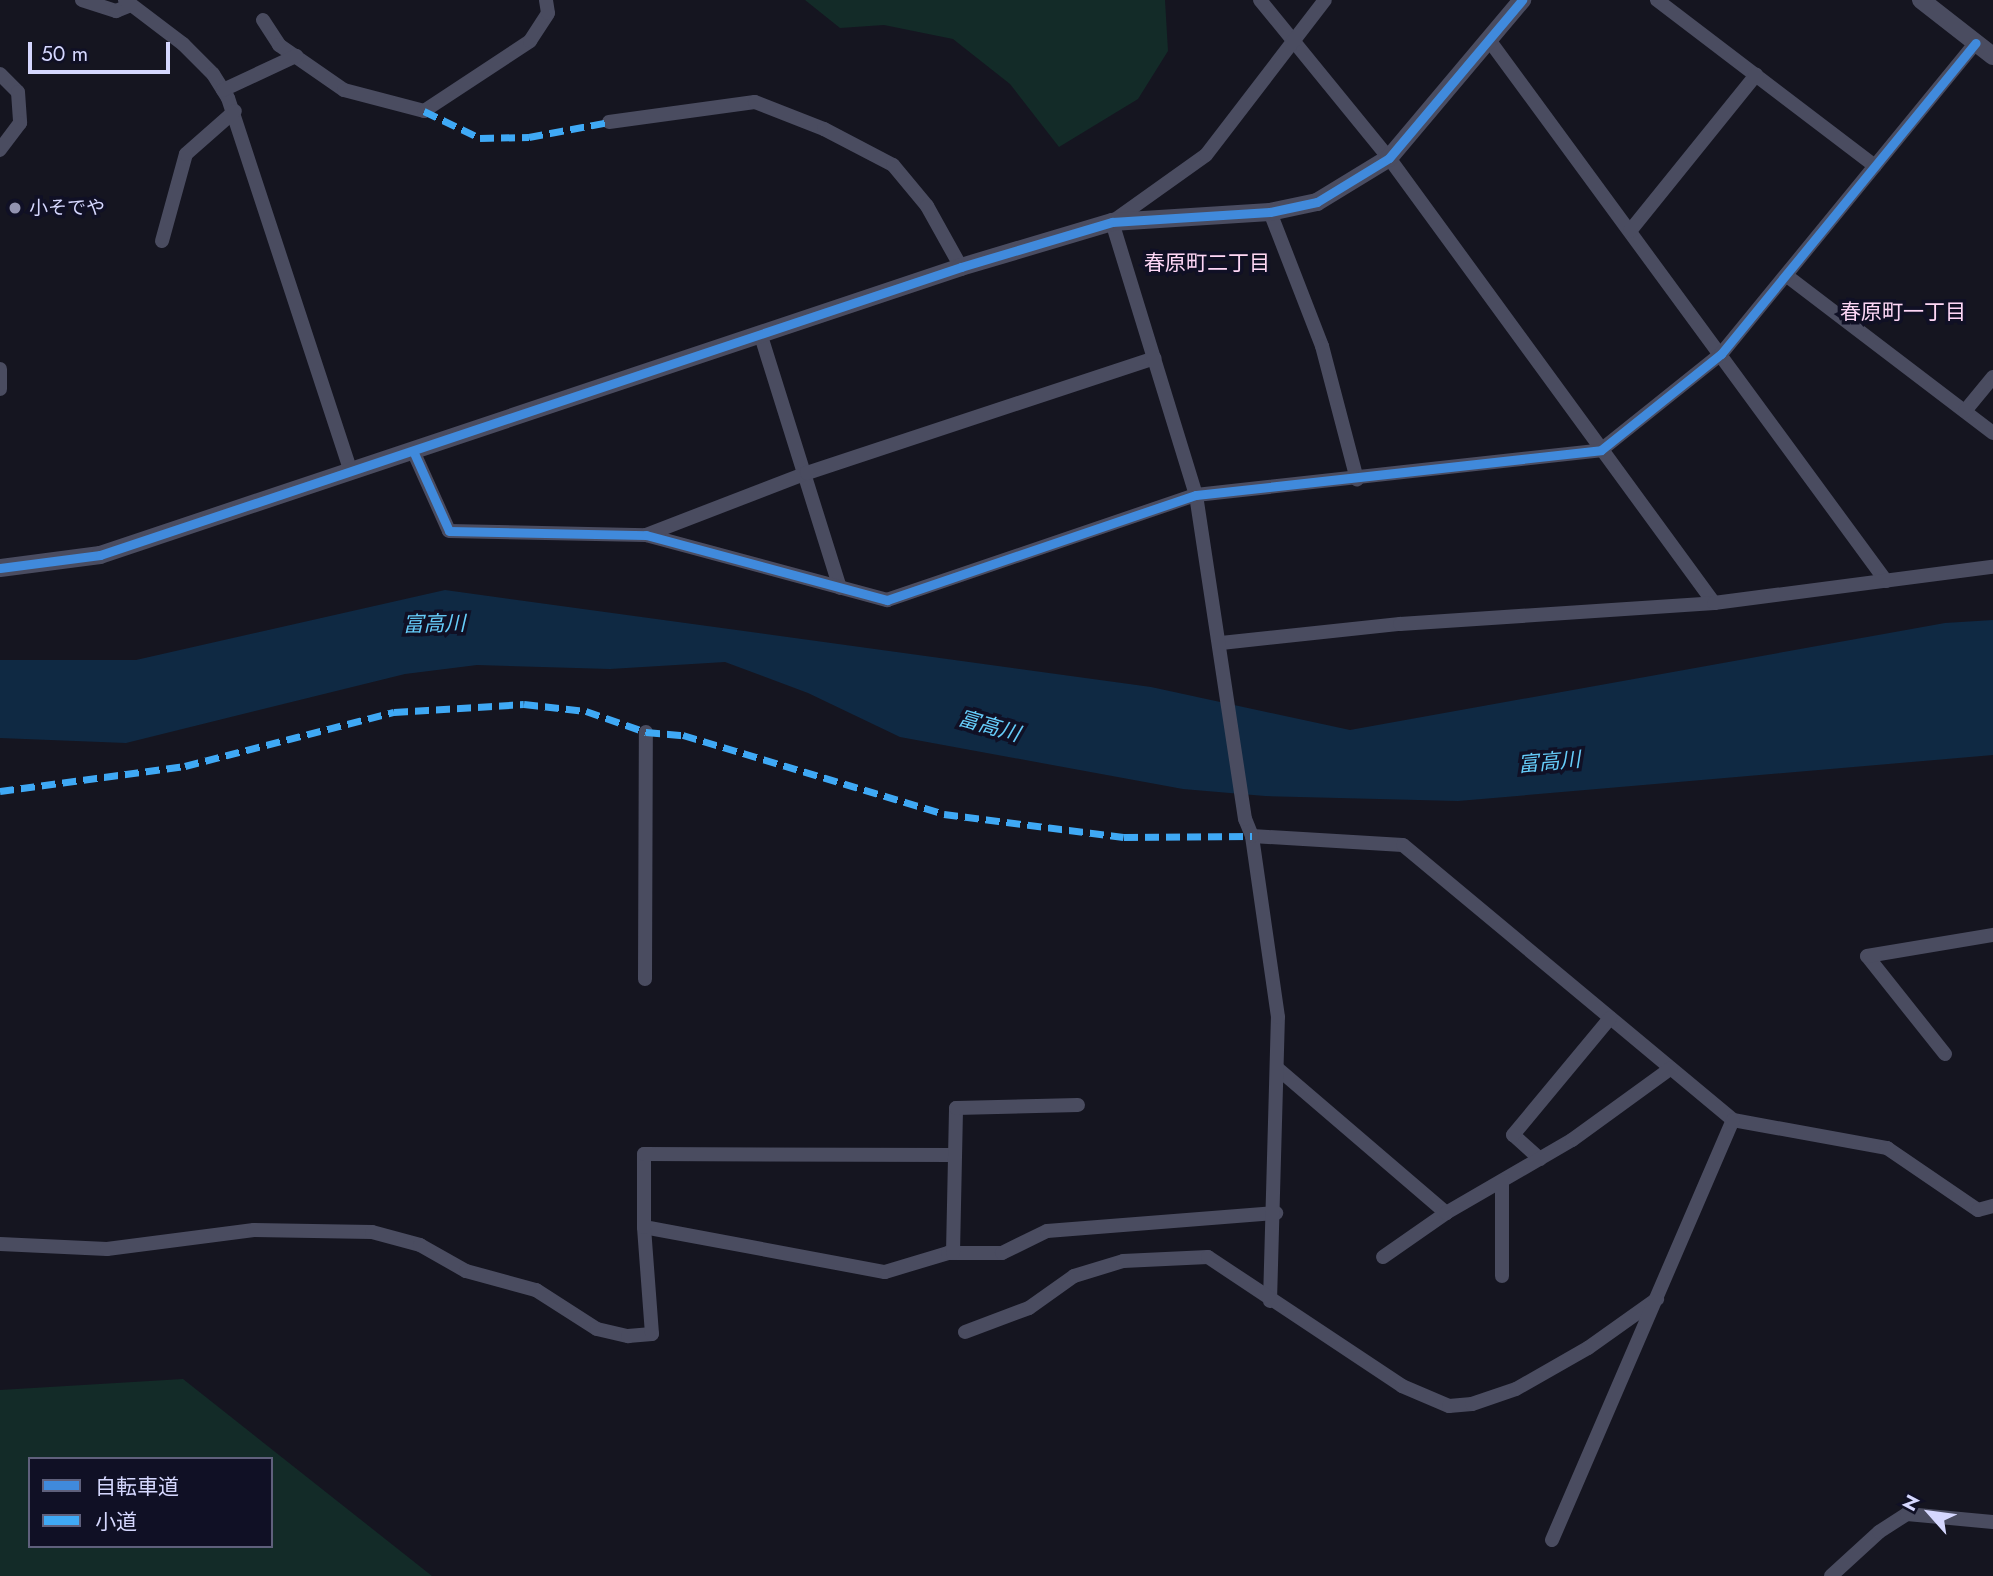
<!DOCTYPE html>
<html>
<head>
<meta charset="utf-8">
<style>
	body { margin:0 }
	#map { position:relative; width:1993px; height:1576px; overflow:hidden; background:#151520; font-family:Jost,"Noto Sans JP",sans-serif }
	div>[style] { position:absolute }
	.green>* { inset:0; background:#132b28 }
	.water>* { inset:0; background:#0f2943 }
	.minor>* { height:14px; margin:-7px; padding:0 7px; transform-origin:7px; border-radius:7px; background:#4a4c60 }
	.tertiary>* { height:18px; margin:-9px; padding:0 9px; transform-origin:9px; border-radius:9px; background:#4a4c60 }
	.quiet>* { height:7px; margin-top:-3.5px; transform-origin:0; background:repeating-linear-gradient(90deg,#3fa9f5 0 14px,transparent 0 21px) }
	.cycleway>* { height:9px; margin:-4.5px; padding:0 4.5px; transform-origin:4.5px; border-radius:4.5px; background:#408adc }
	.dots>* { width:19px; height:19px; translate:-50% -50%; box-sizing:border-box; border:4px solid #101025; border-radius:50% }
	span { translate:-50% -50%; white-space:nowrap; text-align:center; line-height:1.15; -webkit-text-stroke:7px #101025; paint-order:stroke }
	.poi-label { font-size:19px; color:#d5d7fe }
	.left { translate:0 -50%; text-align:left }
	.neighbourhood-label { font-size:21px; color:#fed7f6 }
	.water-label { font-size:21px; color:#66cdfa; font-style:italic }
	.legend { position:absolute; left:28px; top:1457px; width:245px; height:91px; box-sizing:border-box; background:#101025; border:2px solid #5f607c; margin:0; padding:9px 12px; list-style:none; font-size:21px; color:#d5d7fe }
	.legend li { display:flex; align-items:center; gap:14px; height:35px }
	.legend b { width:35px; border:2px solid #5f607c }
	.north { position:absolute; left:1895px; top:1478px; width:70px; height:70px; -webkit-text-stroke:5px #101025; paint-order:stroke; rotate:298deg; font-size:19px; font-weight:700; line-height:28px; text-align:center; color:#d5d7fe }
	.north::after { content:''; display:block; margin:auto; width:24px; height:32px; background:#d5d7fe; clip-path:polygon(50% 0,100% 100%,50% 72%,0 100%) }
	.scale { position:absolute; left:28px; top:42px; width:142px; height:32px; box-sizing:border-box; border:4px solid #d5d7fe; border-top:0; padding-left:9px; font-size:21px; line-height:24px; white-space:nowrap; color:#d5d7fe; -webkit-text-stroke:5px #101025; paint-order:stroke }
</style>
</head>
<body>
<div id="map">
	<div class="green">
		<i style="clip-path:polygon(805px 0,1165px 0,1168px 51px,1138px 99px,1059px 147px,1010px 84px,953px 39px,884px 25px,840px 28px)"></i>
		<i style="clip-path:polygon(evenodd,183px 1379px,432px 1576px,0 1576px,0 1390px,183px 1379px,30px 1459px,271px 1459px,271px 1546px,30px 1546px,30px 1459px)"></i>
	</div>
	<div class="water">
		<i style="clip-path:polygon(445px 590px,1151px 687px,1350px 730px,1945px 623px,1993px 620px,1993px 755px,1458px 801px,1265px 796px,1183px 789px,900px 737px,808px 693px,725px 662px,610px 669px,477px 665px,405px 674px,126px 743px,0 738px,0 660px,136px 660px)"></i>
	</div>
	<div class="minor">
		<i style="left:82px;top:0;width:36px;rotate:18deg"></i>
		<i style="left:116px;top:11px;width:16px;rotate:-22deg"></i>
		<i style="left:125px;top:0;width:73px;rotate:37.2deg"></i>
		<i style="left:183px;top:44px;width:42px;rotate:45deg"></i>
		<i style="left:213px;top:74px;width:28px;rotate:58deg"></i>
		<i style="left:228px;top:98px;width:394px;rotate:71.8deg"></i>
		<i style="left:1260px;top:0;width:204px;rotate:50.8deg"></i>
		<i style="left:1389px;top:158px;width:551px;rotate:53.86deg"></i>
		<i style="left:1657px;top:0;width:274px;rotate:37.3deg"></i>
		<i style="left:263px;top:20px;width:30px;rotate:57deg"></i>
		<i style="left:279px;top:45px;width:79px;rotate:34.7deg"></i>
		<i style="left:344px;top:90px;width:83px;rotate:14.7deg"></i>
		<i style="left:424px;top:111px;width:127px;rotate:-33.4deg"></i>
		<i style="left:530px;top:41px;width:33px;rotate:-57deg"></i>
		<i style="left:548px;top:13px;width:13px;rotate:-99deg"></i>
		<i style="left:1489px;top:40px;width:671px;rotate:53.73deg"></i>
		<i style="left:0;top:74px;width:25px;rotate:45deg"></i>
		<i style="left:18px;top:92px;width:31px;rotate:86deg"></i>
		<i style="left:20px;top:123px;width:34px;rotate:127deg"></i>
		<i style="left:223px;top:90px;width:81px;rotate:-25deg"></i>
		<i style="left:609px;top:122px;width:147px;rotate:-7.8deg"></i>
		<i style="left:755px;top:102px;width:74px;rotate:21.4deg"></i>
		<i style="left:824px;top:129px;width:78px;rotate:27.6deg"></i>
		<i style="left:893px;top:165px;width:53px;rotate:50.3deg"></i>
		<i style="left:927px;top:206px;width:70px;rotate:60.9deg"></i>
		<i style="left:1270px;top:212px;width:144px;rotate:68.8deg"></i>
		<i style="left:1322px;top:346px;width:138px;rotate:75.3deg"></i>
		<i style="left:1630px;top:231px;width:201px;rotate:-51.1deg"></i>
		<i style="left:162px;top:241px;width:90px;rotate:-74.6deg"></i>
		<i style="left:186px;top:154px;width:65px;rotate:-41.3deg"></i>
		<i style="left:1787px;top:276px;width:259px;rotate:37.3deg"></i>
		<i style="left:761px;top:336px;width:264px;rotate:72.6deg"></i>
		<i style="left:0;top:369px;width:20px;rotate:90deg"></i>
		<i style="left:1965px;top:411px;width:44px;rotate:-50.5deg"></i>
		<i style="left:414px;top:453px;width:85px;rotate:65.8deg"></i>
		<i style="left:449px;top:531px;width:197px;rotate:1.2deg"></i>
		<i style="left:646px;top:535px;width:250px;rotate:15.1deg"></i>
		<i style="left:887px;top:600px;width:326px;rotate:-18.8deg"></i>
		<i style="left:1196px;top:495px;width:407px;rotate:-6.3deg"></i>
		<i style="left:1601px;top:450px;width:154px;rotate:-38.7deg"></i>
		<i style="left:1721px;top:354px;width:402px;rotate:-50.7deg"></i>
		<i style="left:646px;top:535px;width:173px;rotate:-21.1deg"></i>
		<i style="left:807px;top:473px;width:366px;rotate:-18.3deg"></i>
		<i style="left:1221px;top:643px;width:180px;rotate:-6.1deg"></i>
		<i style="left:1400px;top:624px;width:315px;rotate:-3.8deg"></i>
		<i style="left:1714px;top:603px;width:281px;rotate:-7.4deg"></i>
		<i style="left:1252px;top:836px;width:151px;rotate:3.4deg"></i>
		<i style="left:1403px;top:845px;width:430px;rotate:39.8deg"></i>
		<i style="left:1733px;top:1120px;width:157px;rotate:10.3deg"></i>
		<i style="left:1887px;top:1148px;width:110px;rotate:34.3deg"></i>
		<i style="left:1978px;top:1210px;width:16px;rotate:-15deg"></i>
		<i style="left:645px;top:979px;width:247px;rotate:-89.8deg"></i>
		<i style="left:1945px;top:1054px;width:125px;rotate:-128.5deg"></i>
		<i style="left:1867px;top:956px;width:128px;rotate:-9.5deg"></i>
		<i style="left:1277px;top:1068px;width:223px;rotate:40.6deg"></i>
		<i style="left:1540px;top:1159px;width:36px;rotate:-138deg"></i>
		<i style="left:1513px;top:1135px;width:152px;rotate:-50.3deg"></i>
		<i style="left:644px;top:1227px;width:245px;rotate:10.6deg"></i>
		<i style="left:885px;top:1272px;width:66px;rotate:-16.8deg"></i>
		<i style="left:948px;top:1253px;width:54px"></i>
		<i style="left:1002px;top:1253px;width:50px;rotate:-26.1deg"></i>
		<i style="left:1047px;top:1231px;width:230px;rotate:-4.5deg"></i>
		<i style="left:0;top:1244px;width:107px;rotate:2.7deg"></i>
		<i style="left:107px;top:1249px;width:148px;rotate:-7.4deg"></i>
		<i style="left:254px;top:1230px;width:118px;rotate:1deg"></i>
		<i style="left:372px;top:1232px;width:50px;rotate:15.2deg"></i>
		<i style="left:420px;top:1245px;width:53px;rotate:29.5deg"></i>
		<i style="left:466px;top:1271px;width:73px;rotate:15.2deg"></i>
		<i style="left:536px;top:1290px;width:72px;rotate:32.6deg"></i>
		<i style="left:597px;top:1329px;width:32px;rotate:13deg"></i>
		<i style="left:628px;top:1336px;width:24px;rotate:-5deg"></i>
		<i style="left:652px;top:1334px;width:107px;rotate:-94.3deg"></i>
		<i style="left:644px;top:1227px;width:73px;rotate:-90deg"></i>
		<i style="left:644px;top:1154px;width:308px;rotate:0.2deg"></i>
		<i style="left:953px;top:1253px;width:145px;rotate:-88.8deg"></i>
		<i style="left:956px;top:1108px;width:122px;rotate:-1.4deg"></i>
		<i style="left:1383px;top:1257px;width:77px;rotate:-34.9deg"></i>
		<i style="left:1446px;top:1213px;width:146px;rotate:-30.1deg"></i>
		<i style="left:1572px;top:1140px;width:122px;rotate:-36deg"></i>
		<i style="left:1502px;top:1276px;width:95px;rotate:-90deg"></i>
		<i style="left:1270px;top:1301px;width:284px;rotate:-88.4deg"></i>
		<i style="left:1278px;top:1017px;width:183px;rotate:-98.2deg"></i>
		<i style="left:1252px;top:836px;width:18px;rotate:-112deg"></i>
		<i style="left:1245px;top:819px;width:328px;rotate:-98.6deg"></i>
		<i style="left:1196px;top:495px;width:286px;rotate:-107.1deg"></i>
		<i style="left:1112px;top:222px;width:115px;rotate:-35.5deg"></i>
		<i style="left:1206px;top:155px;width:195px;rotate:-52.5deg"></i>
		<i style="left:965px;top:1332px;width:68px;rotate:-20.6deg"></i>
		<i style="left:1029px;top:1308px;width:55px;rotate:-35.4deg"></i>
		<i style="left:1074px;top:1276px;width:51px;rotate:-17deg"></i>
		<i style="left:1123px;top:1261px;width:85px;rotate:-2.7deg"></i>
		<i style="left:1208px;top:1257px;width:233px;rotate:33.6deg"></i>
		<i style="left:1402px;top:1386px;width:51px;rotate:23.1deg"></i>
		<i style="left:1449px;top:1406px;width:23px;rotate:-5deg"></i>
		<i style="left:1472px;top:1404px;width:46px;rotate:-18.8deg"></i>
		<i style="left:1516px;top:1389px;width:83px;rotate:-29.7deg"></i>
		<i style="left:1588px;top:1348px;width:85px;rotate:-35.4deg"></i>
		<i style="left:1552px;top:1540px;width:457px;rotate:-66.7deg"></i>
		<i style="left:1831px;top:1576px;width:65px;rotate:-42.5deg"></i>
		<i style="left:1879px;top:1532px;width:33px;rotate:-33deg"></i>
		<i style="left:1907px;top:1514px;width:86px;rotate:5.3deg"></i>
	</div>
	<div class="tertiary">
		<i style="left:1921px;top:0;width:91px;rotate:37.9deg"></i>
		<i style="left:0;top:568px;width:101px;rotate:-7.4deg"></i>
		<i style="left:100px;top:555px;width:908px;rotate:-18.49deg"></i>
		<i style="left:961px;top:267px;width:158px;rotate:-16.6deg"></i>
		<i style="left:1112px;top:222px;width:158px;rotate:-3.6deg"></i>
		<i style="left:1270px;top:212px;width:48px;rotate:-12deg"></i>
		<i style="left:1317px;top:202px;width:84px;rotate:-31.4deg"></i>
		<i style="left:1389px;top:158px;width:207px;rotate:-49.9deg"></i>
	</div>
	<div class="quiet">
		<i style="left:424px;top:111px;width:62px;rotate:25.7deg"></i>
		<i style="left:480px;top:138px;width:49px;rotate:-1.2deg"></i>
		<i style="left:529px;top:137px;width:81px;rotate:-10.6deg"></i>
		<i style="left:0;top:791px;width:187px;rotate:-7.7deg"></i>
		<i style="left:185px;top:766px;width:216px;rotate:-14.5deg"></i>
		<i style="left:394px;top:712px;width:130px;rotate:-3.5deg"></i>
		<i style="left:524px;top:704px;width:62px;rotate:6.4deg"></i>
		<i style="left:586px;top:711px;width:64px;rotate:19.3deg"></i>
		<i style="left:646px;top:732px;width:37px;rotate:5deg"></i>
		<i style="left:683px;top:735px;width:273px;rotate:16.8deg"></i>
		<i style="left:944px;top:814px;width:181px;rotate:7.3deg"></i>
		<i style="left:1124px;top:837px;width:128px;rotate:-0.4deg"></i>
	</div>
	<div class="cycleway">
		<i style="left:414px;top:453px;width:85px;rotate:65.8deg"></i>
		<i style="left:449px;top:531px;width:197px;rotate:1.2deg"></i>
		<i style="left:646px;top:535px;width:250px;rotate:15.1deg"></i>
		<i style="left:887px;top:600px;width:326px;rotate:-18.8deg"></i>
		<i style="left:1196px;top:495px;width:407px;rotate:-6.3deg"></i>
		<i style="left:1601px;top:450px;width:154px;rotate:-38.7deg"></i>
		<i style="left:1721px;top:354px;width:402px;rotate:-50.7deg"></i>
		<i style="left:0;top:568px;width:101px;rotate:-7.4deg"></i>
		<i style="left:100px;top:555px;width:908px;rotate:-18.49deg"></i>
		<i style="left:961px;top:267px;width:158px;rotate:-16.6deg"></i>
		<i style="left:1112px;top:222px;width:158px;rotate:-3.6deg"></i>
		<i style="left:1270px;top:212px;width:48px;rotate:-12deg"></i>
		<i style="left:1317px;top:202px;width:84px;rotate:-31.4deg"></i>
		<i style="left:1389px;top:158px;width:207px;rotate:-49.9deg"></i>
	</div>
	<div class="dots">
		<i style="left:15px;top:208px;background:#9293b0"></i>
	</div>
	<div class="poi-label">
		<span class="left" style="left:29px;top:208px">小そでや</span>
	</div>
	<div class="neighbourhood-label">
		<span style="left:1207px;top:263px">春原町二丁目</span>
		<span style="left:1903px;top:312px">春原町一丁目</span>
	</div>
	<div class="water-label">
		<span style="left:434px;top:624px;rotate:-1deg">富高川</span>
		<span style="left:989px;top:726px;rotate:16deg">富高川</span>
		<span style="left:1549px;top:762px;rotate:-5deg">富高川</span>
	</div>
	<ul class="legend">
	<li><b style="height:9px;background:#408adc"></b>自転車道</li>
	<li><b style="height:9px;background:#3fa9f5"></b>小道</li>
	</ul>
	<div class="north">N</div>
	<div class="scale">50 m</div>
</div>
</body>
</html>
